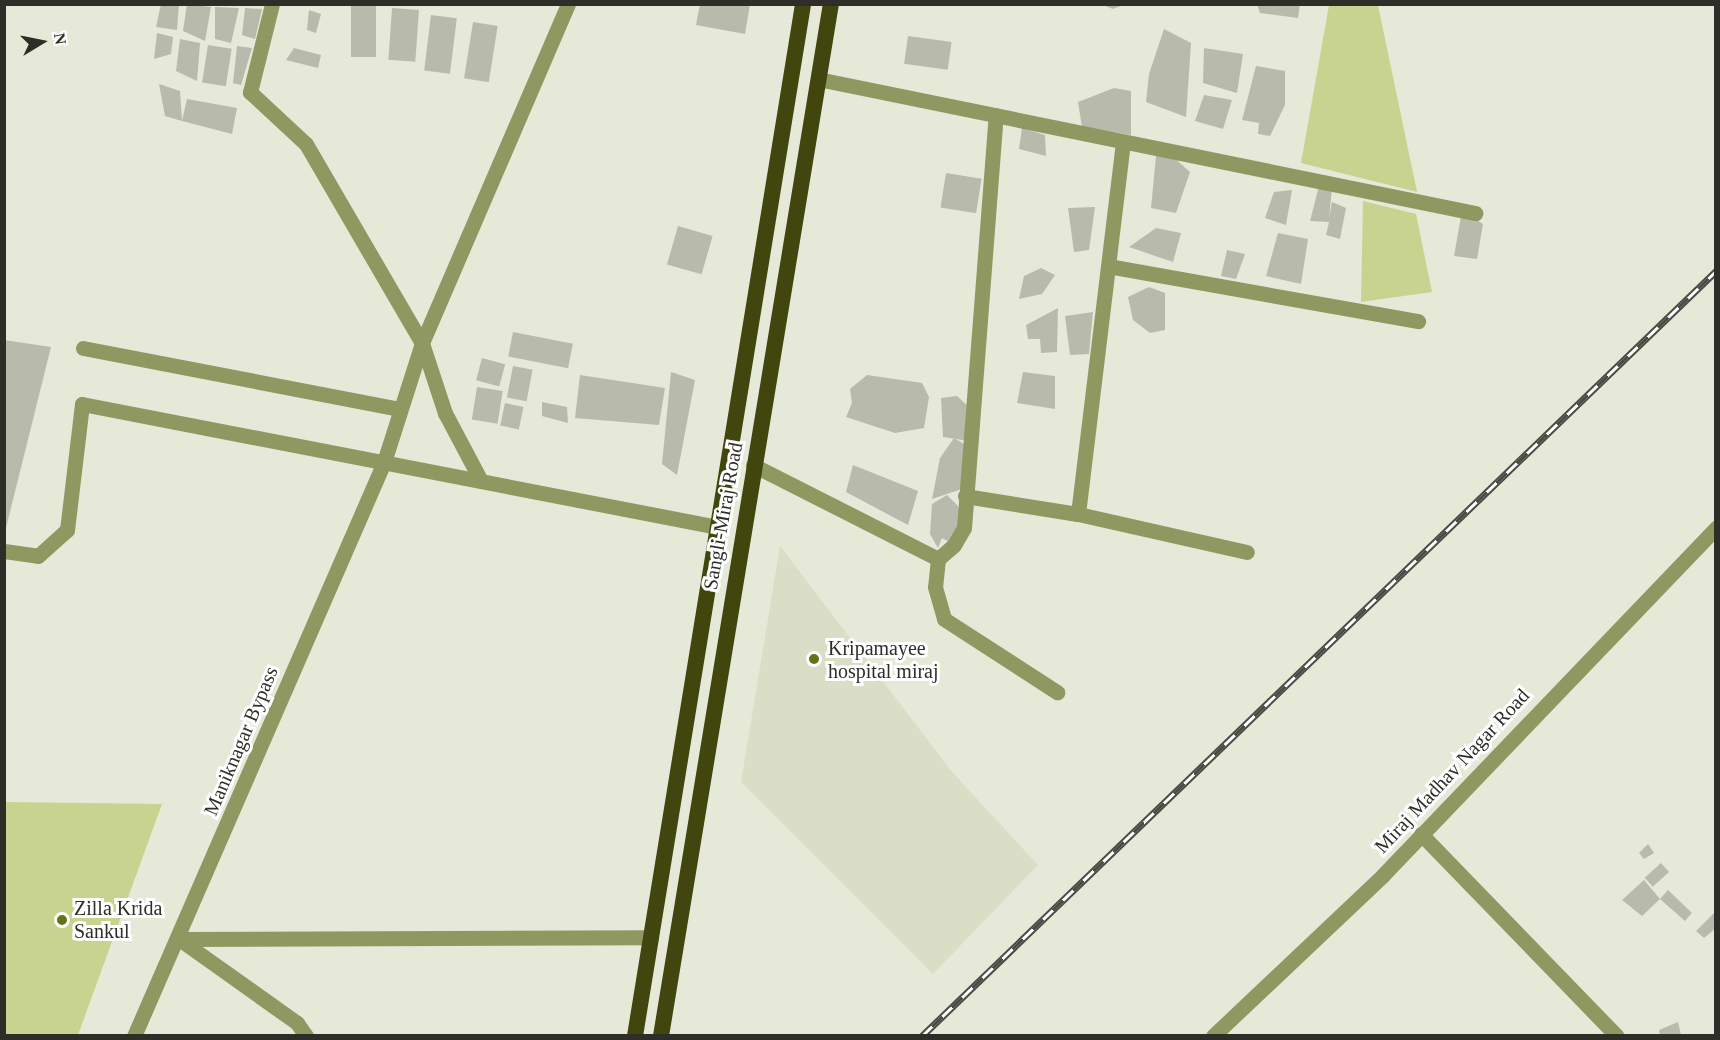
<!DOCTYPE html>
<html>
<head>
<meta charset="utf-8">
<style>
	body { margin:0 }
	#map { position:relative; width:1720px; height:1040px; overflow:hidden; background:#e6e9d8; font-family:Georgia,serif }
	div>[style] { position:absolute }
	.built>* { inset:0; background:#dadec6 }
	.green>* { inset:0; background:#c8d390 }
	.building>* { inset:0; background:#b8bbab; transform-origin:0 0 }
	.minor>* { height:15px; margin:-7.5px; padding:0 7.5px; transform-origin:7.5px; border-radius:7.5px; background:#8f9861 }
	.tertiary>* { height:15px; margin:-7.5px; padding:0 7.5px; transform-origin:7.5px; border-radius:7.5px; background:#8f9861 }
	.trunk>* { height:16px; margin:-8px; padding:0 8px; transform-origin:8px; border-radius:8px; background:#40460d }
	.rail>* { height:7px; margin-top:-3.5px; transform-origin:0; background:repeating-linear-gradient(90deg,#fff 0 14px,#4a4b44 0 28px); box-sizing:border-box; border-block:2px solid #4a4b44 }
	.dots>* { width:16px; height:16px; translate:-50% -50%; box-sizing:border-box; border:3px solid #fff; border-radius:50% }
	span { translate:-50% -50%; white-space:nowrap; text-align:center; line-height:1.15; -webkit-text-stroke:6px #fff; paint-order:stroke }
	.street-label { font-size:20px; color:#2d2e28 }
	.poi-label { font-size:20px; color:#2d2e28 }
	.left { translate:0 -50%; text-align:left }
	.frame { position:absolute; inset:0; border:6px solid #2d2e28; pointer-events:none }
	.north { position:absolute; left:12px; top:12px; width:60px; height:60px; -webkit-text-stroke:4px #fff; paint-order:stroke; rotate:80deg; font-size:16px; font-weight:700; line-height:24px; text-align:center; color:#2d2e28 }
	.north::after { content:''; display:block; margin:auto; width:21px; height:27px; background:#2d2e28; clip-path:polygon(50% 0,100% 100%,50% 72%,0 100%) }
</style>
</head>
<body>
<div id="map">
	<div class="built">
		<i style="clip-path:polygon(780px 546px,952px 772px,1038px 865px,933px 974px,741px 782px)"></i>
	</div>
	<div class="green">
		<i style="clip-path:polygon(1329px 5px,1378px 5px,1417px 192px,1301px 163px)"></i>
		<i style="clip-path:polygon(1363px 201px,1416px 214px,1432px 292px,1361px 302px)"></i>
		<i style="clip-path:polygon(5px 802px,162px 804px,78px 1035px,5px 1035px)"></i>
	</div>
	<div class="building">
		<i style="clip-path:polygon(161px 4px,179px 4px,177px 30px,156px 27px)"></i>
		<i style="clip-path:polygon(187px 4px,211px 7px,205px 41px,183px 31px)"></i>
		<i style="left:351px;top:4px;width:25px;height:53px"></i>
		<i style="clip-path:polygon(700px 4px,750px 4px,745px 34px,696px 25px)"></i>
		<i style="clip-path:polygon(1100px 4px,1126px 4px,1113px 9px)"></i>
		<i style="clip-path:polygon(1257px 4px,1300px 4px,1298px 18px,1260px 13px)"></i>
		<i style="clip-path:polygon(215px 7px,239px 8px,231px 43px,215px 39px)"></i>
		<i style="clip-path:polygon(245px 8px,262px 9px,255px 39px,242px 35px)"></i>
		<i style="left:392px;top:8px;width:27px;height:52px;rotate:4deg"></i>
		<i style="clip-path:polygon(309px 10px,321px 14px,316px 33px,307px 30px)"></i>
		<i style="left:431px;top:15px;width:26px;height:56px;rotate:7deg"></i>
		<i style="left:473px;top:22px;width:25px;height:57px;rotate:9deg"></i>
		<i style="clip-path:polygon(1164px 29px,1191px 43px,1186px 117px,1146px 102px,1149px 74px)"></i>
		<i style="clip-path:polygon(157px 33px,173px 37px,171px 54px,154px 59px)"></i>
		<i style="left:908px;top:36px;width:44px;height:28px;rotate:8deg"></i>
		<i style="clip-path:polygon(180px 39px,200px 43px,197px 81px,176px 71px)"></i>
		<i style="left:208px;top:45px;width:24px;height:38px;rotate:9deg"></i>
		<i style="clip-path:polygon(237px 46px,252px 48px,241px 85px,233px 83px)"></i>
		<i style="clip-path:polygon(294px 48px,321px 55px,318px 68px,286px 60px)"></i>
		<i style="clip-path:polygon(1204px 48px,1243px 54px,1237px 93px,1203px 83px)"></i>
		<i style="clip-path:polygon(1256px 66px,1285px 71px,1285px 105px,1270px 136px,1258px 134px,1259px 123px,1242px 120px)"></i>
		<i style="clip-path:polygon(159px 84px,180px 91px,182px 121px,165px 116px)"></i>
		<i style="clip-path:polygon(1114px 88px,1131px 91px,1131px 135px,1082px 127px,1078px 102px)"></i>
		<i style="clip-path:polygon(1204px 95px,1232px 100px,1223px 129px,1195px 121px)"></i>
		<i style="clip-path:polygon(187px 99px,237px 108px,232px 134px,182px 121px)"></i>
		<i style="clip-path:polygon(1022px 128px,1045px 135px,1046px 156px,1019px 149px)"></i>
		<i style="clip-path:polygon(1156px 156px,1172px 156px,1190px 172px,1176px 213px,1151px 208px)"></i>
		<i style="left:946px;top:173px;width:36px;height:35px;rotate:9deg"></i>
		<i style="clip-path:polygon(1319px 186px,1332px 189px,1329px 218px,1332px 202px,1346px 208px,1340px 239px,1326px 235px,1329px 222px,1310px 221px)"></i>
		<i style="clip-path:polygon(1292px 190px,1286px 225px,1265px 218px,1274px 192px)"></i>
		<i style="clip-path:polygon(1095px 207px,1089px 250px,1074px 252px,1068px 208px)"></i>
		<i style="clip-path:polygon(1462px 211px,1483px 224px,1477px 259px,1454px 256px)"></i>
		<i style="left:678px;top:226px;width:36px;height:40px;rotate:16deg"></i>
		<i style="clip-path:polygon(1156px 228px,1181px 233px,1173px 262px,1129px 247px)"></i>
		<i style="clip-path:polygon(1278px 233px,1308px 239px,1301px 284px,1266px 276px)"></i>
		<i style="clip-path:polygon(1227px 250px,1245px 254px,1236px 279px,1221px 276px)"></i>
		<i style="clip-path:polygon(1041px 268px,1055px 275px,1042px 294px,1019px 299px,1024px 276px)"></i>
		<i style="clip-path:polygon(1149px 287px,1165px 293px,1165px 330px,1150px 333px,1133px 320px,1128px 297px)"></i>
		<i style="clip-path:polygon(1058px 308px,1057px 352px,1041px 353px,1040px 339px,1028px 339px,1026px 325px)"></i>
		<i style="clip-path:polygon(1093px 312px,1089px 354px,1070px 355px,1065px 316px)"></i>
		<i style="left:513px;top:332px;width:61px;height:25px;rotate:11deg"></i>
		<i style="clip-path:polygon(4px 340px,51px 347px,5px 532px,4px 532px)"></i>
		<i style="left:482px;top:358px;width:24px;height:23px;rotate:15deg"></i>
		<i style="left:513px;top:366px;width:20px;height:32px;rotate:11deg"></i>
		<i style="clip-path:polygon(671px 372px,695px 380px,677px 475px,662px 464px)"></i>
		<i style="clip-path:polygon(1023px 372px,1055px 376px,1055px 409px,1017px 403px)"></i>
		<i style="clip-path:polygon(580px 375px,665px 388px,659px 425px,575px 418px)"></i>
		<i style="clip-path:polygon(867px 375px,922px 383px,929px 397px,924px 428px,895px 433px,846px 417px,852px 403px,850px 389px)"></i>
		<i style="left:477px;top:387px;width:26px;height:33px;rotate:9deg"></i>
		<i style="clip-path:polygon(957px 396px,972px 410px,969px 441px,943px 437px,941px 398px)"></i>
		<i style="clip-path:polygon(542px 402px,567px 407px,568px 423px,542px 416px)"></i>
		<i style="left:505px;top:403px;width:19px;height:23px;rotate:12deg"></i>
		<i style="clip-path:polygon(954px 438px,969px 447px,965px 488px,932px 499px,940px 458px)"></i>
		<i style="clip-path:polygon(853px 465px,918px 491px,908px 525px,846px 492px)"></i>
		<i style="clip-path:polygon(947px 495px,958px 506px,964px 528px,954px 545px,942px 538px,938px 548px,930px 534px,932px 504px)"></i>
		<i style="clip-path:polygon(1648px 844px,1654px 853px,1644px 859px,1639px 853px)"></i>
		<i style="left:1661px;top:863px;width:12px;height:22px;rotate:48deg"></i>
		<i style="clip-path:polygon(1644px 880px,1660px 899px,1668px 890px,1692px 913px,1685px 921px,1660px 899px,1642px 916px,1622px 900px)"></i>
		<i style="clip-path:polygon(1714px 913px,1716px 928px,1704px 938px,1696px 931px)"></i>
		<i style="clip-path:polygon(1678px 1022px,1681px 1035px,1660px 1036px,1659px 1030px)"></i>
	</div>
	<div class="minor">
		<i style="left:272px;top:4px;width:91px;rotate:104deg"></i>
		<i style="left:250px;top:92px;width:76px;rotate:42.9deg"></i>
		<i style="left:306px;top:144px;width:230px;rotate:59.8deg"></i>
		<i style="left:422px;top:343px;width:74px;rotate:71.8deg"></i>
		<i style="left:445px;top:413px;width:77px;rotate:62.1deg"></i>
		<i style="left:818px;top:79px;width:671px;rotate:11.53deg"></i>
		<i style="left:1108px;top:266px;width:315px;rotate:10.1deg"></i>
		<i style="left:83px;top:348px;width:323px;rotate:10.9deg"></i>
		<i style="left:753px;top:465px;width:208px;rotate:26.9deg"></i>
		<i style="left:938px;top:559px;width:21px;rotate:-41deg"></i>
		<i style="left:954px;top:545px;width:20px;rotate:-60deg"></i>
		<i style="left:964px;top:528px;width:414px;rotate:-85.6deg"></i>
		<i style="left:965px;top:496px;width:114px;rotate:9.1deg"></i>
		<i style="left:1078px;top:514px;width:375px;rotate:-83.1deg"></i>
		<i style="left:1078px;top:514px;width:173px;rotate:12.7deg"></i>
		<i style="left:4px;top:551px;width:34px;rotate:8deg"></i>
		<i style="left:38px;top:556px;width:39px;rotate:-42deg"></i>
		<i style="left:67px;top:530px;width:127px;rotate:-83.2deg"></i>
		<i style="left:82px;top:404px;width:648px;rotate:10.95deg"></i>
		<i style="left:938px;top:559px;width:28px;rotate:96deg"></i>
		<i style="left:935px;top:587px;width:33px;rotate:74deg"></i>
		<i style="left:944px;top:619px;width:135px;rotate:32.9deg"></i>
		<i style="left:1421px;top:834px;width:281px;rotate:45.9deg"></i>
		<i style="left:179px;top:939px;width:472px;rotate:-0.2deg"></i>
		<i style="left:179px;top:939px;width:145px;rotate:35.4deg"></i>
		<i style="left:297px;top:1023px;width:16px;rotate:55deg"></i>
		<i style="left:134px;top:1036px;width:626px;rotate:-66.46deg"></i>
		<i style="left:384px;top:462px;width:125px;rotate:-72.3deg"></i>
		<i style="left:422px;top:343px;width:369px;rotate:-66.7deg"></i>
	</div>
	<div class="tertiary">
		<i style="left:1213px;top:1036px;width:234px;rotate:-43.4deg"></i>
		<i style="left:1383px;top:875px;width:481px;rotate:-46.2deg"></i>
	</div>
	<div class="trunk">
		<i style="left:635px;top:1036px;width:1046px;rotate:-80.75deg"></i>
		<i style="left:661px;top:1036px;width:1046px;rotate:-80.65deg"></i>
	</div>
	<div class="rail">
		<i style="left:922px;top:1036px;width:1103px;rotate:-43.93deg"></i>
	</div>
	<div class="dots">
		<i style="left:814px;top:659px;background:#67711a"></i>
		<i style="left:62px;top:920px;background:#67711a"></i>
	</div>
	<div class="street-label">
		<span style="left:723px;top:516px;rotate:-80deg">Sangli-Miraj Road</span>
		<span style="left:241px;top:741px;rotate:-67deg">Maniknagar Bypass</span>
		<span style="left:1452px;top:771px;rotate:-47deg">Miraj Madhav Nagar Road</span>
	</div>
	<div class="poi-label">
		<span class="left" style="left:828px;top:660px">Kripamayee<br>hospital miraj</span>
		<span class="left" style="left:74px;top:920px">Zilla Krida<br>Sankul</span>
	</div>
	<div class="frame"></div>
	<div class="north">N</div>
</div>
</body>
</html>
